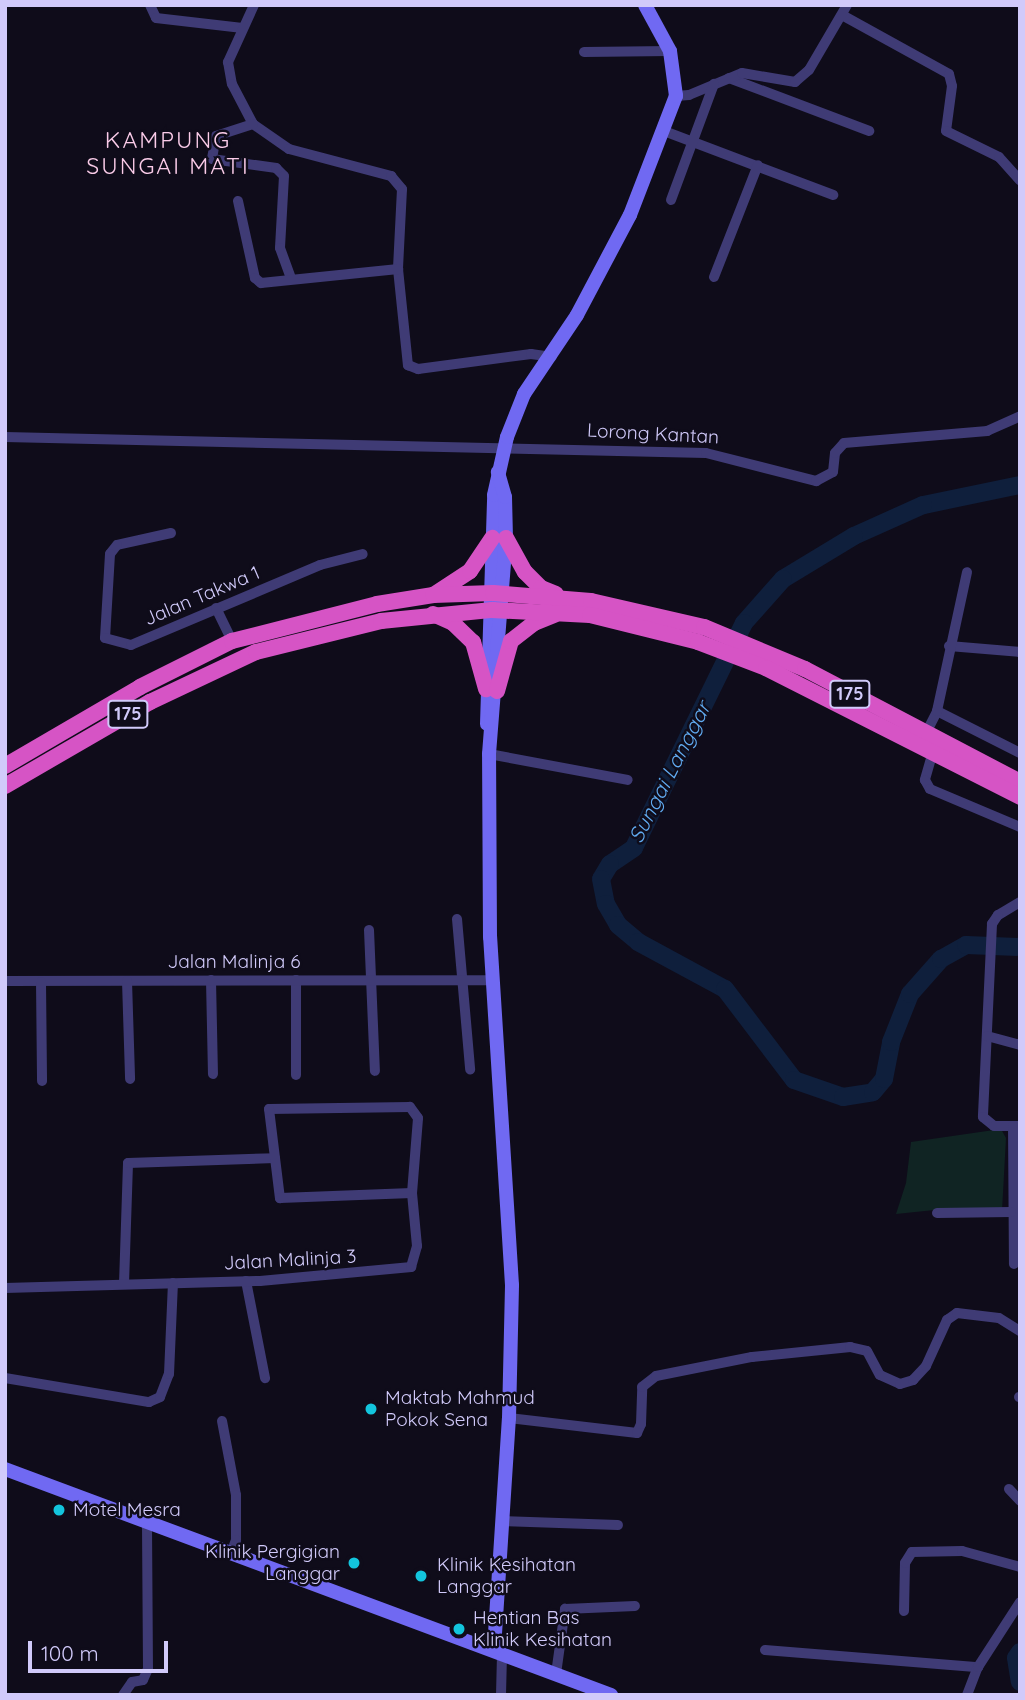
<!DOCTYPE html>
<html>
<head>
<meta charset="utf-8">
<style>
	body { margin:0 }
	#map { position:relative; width:1025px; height:1700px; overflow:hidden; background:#0f0c1a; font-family:Quicksand,sans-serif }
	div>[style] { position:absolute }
	.green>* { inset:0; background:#102423 }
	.river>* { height:18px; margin:-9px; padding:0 9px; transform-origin:9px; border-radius:9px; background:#0f1f3c }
	.minor>* { height:10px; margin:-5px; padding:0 5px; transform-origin:5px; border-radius:5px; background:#3f3b75 }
	.secondary>* { height:14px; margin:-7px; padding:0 7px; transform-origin:7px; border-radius:7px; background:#7069f2 }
	.trunk>* { height:16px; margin:-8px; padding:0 8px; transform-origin:8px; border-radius:8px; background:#d654c5 }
	.dots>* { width:19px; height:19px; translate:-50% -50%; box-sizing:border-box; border:4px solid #0f0c1a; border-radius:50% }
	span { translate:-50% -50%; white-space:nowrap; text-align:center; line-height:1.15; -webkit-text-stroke:5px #0f0c1a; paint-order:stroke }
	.shield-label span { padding:2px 5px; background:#0f0c1a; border:2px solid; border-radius:5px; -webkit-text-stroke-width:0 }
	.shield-label { font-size:18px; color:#d1cafa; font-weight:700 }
	.street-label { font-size:19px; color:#d1cafa }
	.poi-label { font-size:19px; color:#d1cafa }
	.left { translate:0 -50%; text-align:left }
	.right { translate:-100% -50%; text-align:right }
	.water-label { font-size:21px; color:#61abf1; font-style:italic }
	.quarter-label { font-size:23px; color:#fbcce9; letter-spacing:2px }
	.frame { position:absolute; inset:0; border:7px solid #d1cafa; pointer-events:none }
	.scale { position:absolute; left:28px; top:1641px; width:140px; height:32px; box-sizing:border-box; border:4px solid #d1cafa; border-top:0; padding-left:9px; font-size:21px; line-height:24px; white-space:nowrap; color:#d1cafa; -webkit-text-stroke:5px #0f0c1a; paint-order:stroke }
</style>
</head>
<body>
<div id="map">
	<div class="green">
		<i style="clip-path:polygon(1001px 1129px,1006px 1138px,1002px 1211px,944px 1209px,896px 1214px,906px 1183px,911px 1142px)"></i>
	</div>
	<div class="river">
		<i style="left:1020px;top:485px;width:99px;rotate:168.3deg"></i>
		<i style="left:923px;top:505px;width:76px;rotate:155.8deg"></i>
		<i style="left:854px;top:536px;width:83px;rotate:148.8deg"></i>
		<i style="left:783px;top:579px;width:59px;rotate:131.6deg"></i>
		<i style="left:744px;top:623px;width:250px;rotate:116.1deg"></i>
		<i style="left:634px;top:848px;width:29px;rotate:146deg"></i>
		<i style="left:610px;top:864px;width:17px;rotate:121deg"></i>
		<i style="left:601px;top:879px;width:25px;rotate:79deg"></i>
		<i style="left:606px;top:904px;width:24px;rotate:60deg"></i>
		<i style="left:618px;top:925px;width:26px;rotate:40deg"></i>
		<i style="left:638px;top:942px;width:99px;rotate:28.4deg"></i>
		<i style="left:725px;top:989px;width:114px;rotate:52.8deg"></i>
		<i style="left:794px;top:1080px;width:52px;rotate:19.1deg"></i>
		<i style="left:843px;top:1097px;width:30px;rotate:-9deg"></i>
		<i style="left:873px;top:1092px;width:17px;rotate:-50deg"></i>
		<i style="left:884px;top:1079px;width:38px;rotate:-79deg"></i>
		<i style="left:891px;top:1042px;width:52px;rotate:-68.4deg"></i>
		<i style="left:910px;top:994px;width:47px;rotate:-48.5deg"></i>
		<i style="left:941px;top:959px;width:29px;rotate:-29deg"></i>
		<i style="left:966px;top:945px;width:54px;rotate:2.1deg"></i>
		<i style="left:1020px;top:1652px;width:7px;rotate:124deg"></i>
		<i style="left:1016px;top:1658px;width:24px;rotate:81deg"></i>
	</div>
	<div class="minor">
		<i style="left:150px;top:5px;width:14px;rotate:65deg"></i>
		<i style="left:156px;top:18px;width:87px;rotate:6.6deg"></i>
		<i style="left:254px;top:5px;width:63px;rotate:114.5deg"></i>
		<i style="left:228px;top:62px;width:22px;rotate:80deg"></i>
		<i style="left:232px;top:84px;width:45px;rotate:62.3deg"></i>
		<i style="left:253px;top:124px;width:44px;rotate:34.8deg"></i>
		<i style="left:289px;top:149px;width:106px;rotate:14.8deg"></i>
		<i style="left:391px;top:176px;width:17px;rotate:50deg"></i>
		<i style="left:402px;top:189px;width:80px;rotate:92.9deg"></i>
		<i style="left:398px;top:269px;width:97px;rotate:84.1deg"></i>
		<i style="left:408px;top:365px;width:11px;rotate:22deg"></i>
		<i style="left:418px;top:369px;width:114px;rotate:-7.6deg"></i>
		<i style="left:531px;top:354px;width:21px;rotate:8deg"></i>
		<i style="left:842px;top:15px;width:122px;rotate:28.9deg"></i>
		<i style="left:949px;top:74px;width:12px;rotate:76deg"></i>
		<i style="left:952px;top:86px;width:45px;rotate:97.6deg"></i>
		<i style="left:946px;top:131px;width:59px;rotate:26.1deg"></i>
		<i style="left:999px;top:157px;width:31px;rotate:48deg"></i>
		<i style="left:584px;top:52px;width:86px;rotate:-0.7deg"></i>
		<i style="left:729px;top:78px;width:150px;rotate:20.7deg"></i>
		<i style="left:676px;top:96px;width:13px;rotate:-4deg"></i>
		<i style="left:689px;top:95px;width:57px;rotate:-22.5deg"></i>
		<i style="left:742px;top:73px;width:54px;rotate:9.6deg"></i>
		<i style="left:795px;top:82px;width:18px;rotate:-41deg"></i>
		<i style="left:809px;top:70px;width:75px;rotate:-59.7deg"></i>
		<i style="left:253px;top:124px;width:39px;rotate:162deg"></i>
		<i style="left:216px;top:136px;width:23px;rotate:100deg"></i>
		<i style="left:212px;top:159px;width:65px;rotate:8deg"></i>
		<i style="left:276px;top:168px;width:11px;rotate:45deg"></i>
		<i style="left:284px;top:176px;width:72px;rotate:93.2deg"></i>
		<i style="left:280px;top:248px;width:33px;rotate:70deg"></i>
		<i style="left:664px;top:131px;width:181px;rotate:20.7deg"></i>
		<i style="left:671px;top:200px;width:124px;rotate:-69.7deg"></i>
		<i style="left:238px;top:201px;width:79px;rotate:77.6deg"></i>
		<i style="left:255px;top:278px;width:8px;rotate:40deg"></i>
		<i style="left:261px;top:283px;width:138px;rotate:-5.8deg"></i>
		<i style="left:714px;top:277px;width:120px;rotate:-68.6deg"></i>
		<i style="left:5px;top:437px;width:701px;rotate:1.31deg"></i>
		<i style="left:706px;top:453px;width:114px;rotate:14.3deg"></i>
		<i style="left:816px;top:481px;width:19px;rotate:-28deg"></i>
		<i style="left:833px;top:472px;width:19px;rotate:-84deg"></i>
		<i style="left:835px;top:453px;width:13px;rotate:-48deg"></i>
		<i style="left:844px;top:443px;width:144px;rotate:-4.8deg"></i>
		<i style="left:987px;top:431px;width:36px;rotate:-24deg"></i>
		<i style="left:171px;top:533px;width:55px;rotate:167.5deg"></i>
		<i style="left:117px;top:545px;width:11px;rotate:128deg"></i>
		<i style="left:110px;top:554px;width:84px;rotate:93.4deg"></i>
		<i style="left:105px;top:638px;width:27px;rotate:15deg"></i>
		<i style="left:131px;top:645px;width:205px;rotate:-22.9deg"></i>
		<i style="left:320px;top:565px;width:44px;rotate:-14.3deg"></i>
		<i style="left:216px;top:608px;width:37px;rotate:64deg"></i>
		<i style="left:949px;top:646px;width:71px;rotate:4.8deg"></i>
		<i style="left:937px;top:711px;width:93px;rotate:26.8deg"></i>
		<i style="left:925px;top:735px;width:27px;rotate:-63deg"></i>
		<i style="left:937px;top:711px;width:142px;rotate:-77.8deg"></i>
		<i style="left:489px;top:754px;width:141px;rotate:10.6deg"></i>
		<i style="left:932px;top:755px;width:26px;rotate:106deg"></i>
		<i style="left:925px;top:780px;width:10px;rotate:61deg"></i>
		<i style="left:930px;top:789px;width:98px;rotate:22.9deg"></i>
		<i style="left:1020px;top:902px;width:26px;rotate:149deg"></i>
		<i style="left:998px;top:915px;width:11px;rotate:124deg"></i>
		<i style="left:992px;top:924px;width:193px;rotate:92.7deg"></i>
		<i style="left:983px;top:1117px;width:14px;rotate:39deg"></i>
		<i style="left:994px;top:1126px;width:26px"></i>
		<i style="left:457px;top:919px;width:151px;rotate:85deg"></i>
		<i style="left:369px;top:930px;width:141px;rotate:87.6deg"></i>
		<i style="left:211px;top:980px;width:94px;rotate:88.8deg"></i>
		<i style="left:296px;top:980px;width:95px;rotate:90deg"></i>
		<i style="left:5px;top:981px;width:487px;rotate:-0.1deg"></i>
		<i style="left:127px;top:981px;width:98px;rotate:88.2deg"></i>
		<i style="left:41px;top:982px;width:99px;rotate:89.4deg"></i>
		<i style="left:987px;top:1036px;width:34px;rotate:15deg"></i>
		<i style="left:1013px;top:1126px;width:138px;rotate:89.6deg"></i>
		<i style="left:937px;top:1213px;width:74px;rotate:-0.8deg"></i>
		<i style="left:246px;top:1281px;width:99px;rotate:78.9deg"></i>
		<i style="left:124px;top:1284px;width:121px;rotate:-88.1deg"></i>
		<i style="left:128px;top:1163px;width:147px;rotate:-1.9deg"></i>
		<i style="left:5px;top:1288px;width:255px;rotate:-1.6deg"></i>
		<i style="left:260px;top:1281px;width:152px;rotate:-5.3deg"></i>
		<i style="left:411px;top:1267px;width:22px;rotate:-74deg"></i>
		<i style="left:417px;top:1246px;width:53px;rotate:-95.4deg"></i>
		<i style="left:412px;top:1193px;width:75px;rotate:-85.4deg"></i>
		<i style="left:418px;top:1118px;width:14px;rotate:-126deg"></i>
		<i style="left:410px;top:1107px;width:141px;rotate:179.2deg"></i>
		<i style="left:269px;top:1109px;width:90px;rotate:83deg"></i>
		<i style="left:280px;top:1198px;width:132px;rotate:-2.2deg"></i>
		<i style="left:5px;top:1378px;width:146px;rotate:9.5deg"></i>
		<i style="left:149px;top:1402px;width:12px;rotate:-24deg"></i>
		<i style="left:160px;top:1397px;width:25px;rotate:-69deg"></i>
		<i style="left:169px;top:1374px;width:91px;rotate:-87.5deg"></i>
		<i style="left:1019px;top:1397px;width:1px"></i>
		<i style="left:509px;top:1418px;width:129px;rotate:6.7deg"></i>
		<i style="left:637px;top:1433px;width:10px;rotate:-66deg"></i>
		<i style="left:641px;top:1424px;width:37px;rotate:-88deg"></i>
		<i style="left:642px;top:1387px;width:18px;rotate:-38deg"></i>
		<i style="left:656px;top:1376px;width:98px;rotate:-11.2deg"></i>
		<i style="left:752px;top:1357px;width:99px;rotate:-5.8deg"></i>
		<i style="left:850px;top:1347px;width:17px;rotate:13deg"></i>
		<i style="left:867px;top:1351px;width:27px;rotate:62deg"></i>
		<i style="left:880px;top:1375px;width:22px;rotate:24deg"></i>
		<i style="left:900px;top:1384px;width:14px;rotate:-17deg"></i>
		<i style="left:913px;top:1380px;width:19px;rotate:-47deg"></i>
		<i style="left:926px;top:1366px;width:51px;rotate:-65.5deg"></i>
		<i style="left:947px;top:1320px;width:12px;rotate:-35deg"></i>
		<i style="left:957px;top:1313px;width:42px;rotate:6.8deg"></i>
		<i style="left:999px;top:1318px;width:25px;rotate:32deg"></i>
		<i style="left:222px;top:1421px;width:75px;rotate:79.3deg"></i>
		<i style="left:236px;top:1495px;width:45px;rotate:90deg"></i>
		<i style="left:236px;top:1540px;width:14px;rotate:111deg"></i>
		<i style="left:1009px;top:1489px;width:16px;rotate:47deg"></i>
		<i style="left:503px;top:1521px;width:115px;rotate:2deg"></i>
		<i style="left:904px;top:1611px;width:48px;rotate:-88.8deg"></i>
		<i style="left:905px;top:1563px;width:13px;rotate:-58deg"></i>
		<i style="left:912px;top:1552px;width:50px;rotate:-1.1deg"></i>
		<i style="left:962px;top:1551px;width:60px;rotate:15.4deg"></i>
		<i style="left:765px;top:1650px;width:214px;rotate:4.6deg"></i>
		<i style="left:556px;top:1674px;width:66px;rotate:-82.1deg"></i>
		<i style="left:565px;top:1609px;width:70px;rotate:-2.5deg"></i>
		<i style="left:123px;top:1695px;width:16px;rotate:-55deg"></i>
		<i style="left:132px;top:1682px;width:11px;rotate:-10deg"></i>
		<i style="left:143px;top:1680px;width:12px;rotate:-66deg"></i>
		<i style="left:148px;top:1669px;width:147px;rotate:-90.4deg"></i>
		<i style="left:501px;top:1695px;width:42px;rotate:-88.6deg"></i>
		<i style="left:967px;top:1695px;width:30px;rotate:-69deg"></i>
		<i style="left:978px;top:1667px;width:77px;rotate:-57.1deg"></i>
	</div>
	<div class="secondary">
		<i style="left:487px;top:724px;width:229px;rotate:-88.2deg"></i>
		<i style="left:494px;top:495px;width:59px;rotate:-77.4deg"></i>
		<i style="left:507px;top:437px;width:46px;rotate:-68.4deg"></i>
		<i style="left:524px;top:394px;width:95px;rotate:-56.1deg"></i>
		<i style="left:577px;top:315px;width:113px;rotate:-62.1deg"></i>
		<i style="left:630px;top:215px;width:128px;rotate:-68.9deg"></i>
		<i style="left:676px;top:96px;width:45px;rotate:-97.6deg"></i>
		<i style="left:670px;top:51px;width:52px;rotate:-118.5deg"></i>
		<i style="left:5px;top:1469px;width:647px;rotate:20.45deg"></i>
		<i style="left:494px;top:1649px;width:231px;rotate:-86.3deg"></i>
		<i style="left:509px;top:1418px;width:133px;rotate:-88.7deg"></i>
		<i style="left:512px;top:1285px;width:349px;rotate:-93.6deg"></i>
		<i style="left:490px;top:937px;width:183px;rotate:-90.3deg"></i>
		<i style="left:489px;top:754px;width:217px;rotate:-85.5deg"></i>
		<i style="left:506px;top:538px;width:41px;rotate:-91.4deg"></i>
		<i style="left:505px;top:497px;width:26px;rotate:-106deg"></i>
	</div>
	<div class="trunk">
		<i style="left:506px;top:538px;width:39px;rotate:61deg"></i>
		<i style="left:525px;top:572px;width:23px;rotate:45deg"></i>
		<i style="left:541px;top:588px;width:16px;rotate:22deg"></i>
		<i style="left:435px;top:594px;width:42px;rotate:-33.3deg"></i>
		<i style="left:470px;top:571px;width:40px;rotate:-56deg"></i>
		<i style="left:433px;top:614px;width:22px;rotate:24deg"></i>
		<i style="left:453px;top:623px;width:28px;rotate:44deg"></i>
		<i style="left:473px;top:642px;width:49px;rotate:74.5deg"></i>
		<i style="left:497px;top:691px;width:52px;rotate:-74.4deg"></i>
		<i style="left:511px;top:641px;width:29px;rotate:-38deg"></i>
		<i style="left:534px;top:623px;width:22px;rotate:-22deg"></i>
		<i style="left:5px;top:766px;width:156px;rotate:-30.3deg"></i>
		<i style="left:140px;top:687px;width:103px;rotate:-26.6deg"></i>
		<i style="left:232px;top:641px;width:150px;rotate:-14.3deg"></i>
		<i style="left:377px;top:604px;width:57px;rotate:-9.1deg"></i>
		<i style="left:433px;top:595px;width:60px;rotate:-1.9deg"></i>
		<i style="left:493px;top:593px;width:98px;rotate:4.7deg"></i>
		<i style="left:591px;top:601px;width:116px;rotate:13deg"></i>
		<i style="left:704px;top:627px;width:109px;rotate:22.6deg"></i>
		<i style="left:805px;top:669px;width:243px;rotate:27.7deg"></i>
		<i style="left:5px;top:786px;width:168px;rotate:-30.1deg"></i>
		<i style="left:150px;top:702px;width:117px;rotate:-25.3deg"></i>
		<i style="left:256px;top:652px;width:129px;rotate:-13.9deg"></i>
		<i style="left:381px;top:621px;width:112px;rotate:-5.7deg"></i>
		<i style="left:492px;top:610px;width:98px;rotate:2.9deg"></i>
		<i style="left:590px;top:615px;width:111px;rotate:14deg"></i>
		<i style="left:698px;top:642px;width:73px;rotate:20.9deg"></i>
		<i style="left:766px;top:668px;width:285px;rotate:26.9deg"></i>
	</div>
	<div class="dots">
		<i style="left:371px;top:1409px;background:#13c5dd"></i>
		<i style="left:59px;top:1510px;background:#13c5dd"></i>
		<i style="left:354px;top:1563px;background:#13c5dd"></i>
		<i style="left:421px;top:1576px;background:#13c5dd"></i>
		<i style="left:459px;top:1629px;background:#13c5dd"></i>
	</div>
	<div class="shield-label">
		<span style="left:850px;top:694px">175</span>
		<span style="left:128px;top:714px">175</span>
	</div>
	<div class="street-label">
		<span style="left:653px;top:434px;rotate:3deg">Lorong Kantan</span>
		<span style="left:202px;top:596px;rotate:-23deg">Jalan Takwa 1</span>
		<span style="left:234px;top:962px">Jalan Malinja 6</span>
		<span style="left:290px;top:1260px;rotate:-3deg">Jalan Malinja 3</span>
	</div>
	<div class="poi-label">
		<span class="left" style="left:385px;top:1409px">Maktab Mahmud<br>Pokok Sena</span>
		<span class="left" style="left:73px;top:1510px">Motel Mesra</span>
		<span class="right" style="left:340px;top:1563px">Klinik Pergigian<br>Langgar</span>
		<span class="left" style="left:437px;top:1576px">Klinik Kesihatan<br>Langgar</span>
		<span class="left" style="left:473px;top:1629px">Hentian Bas<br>Klinik Kesihatan</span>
	</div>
	<div class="water-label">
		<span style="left:669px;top:772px;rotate:-63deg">Sungai Langgar</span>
	</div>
	<div class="quarter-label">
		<span style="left:168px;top:153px">KAMPUNG<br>SUNGAI MATI</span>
	</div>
	<div class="frame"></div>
	<div class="scale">100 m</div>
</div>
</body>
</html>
